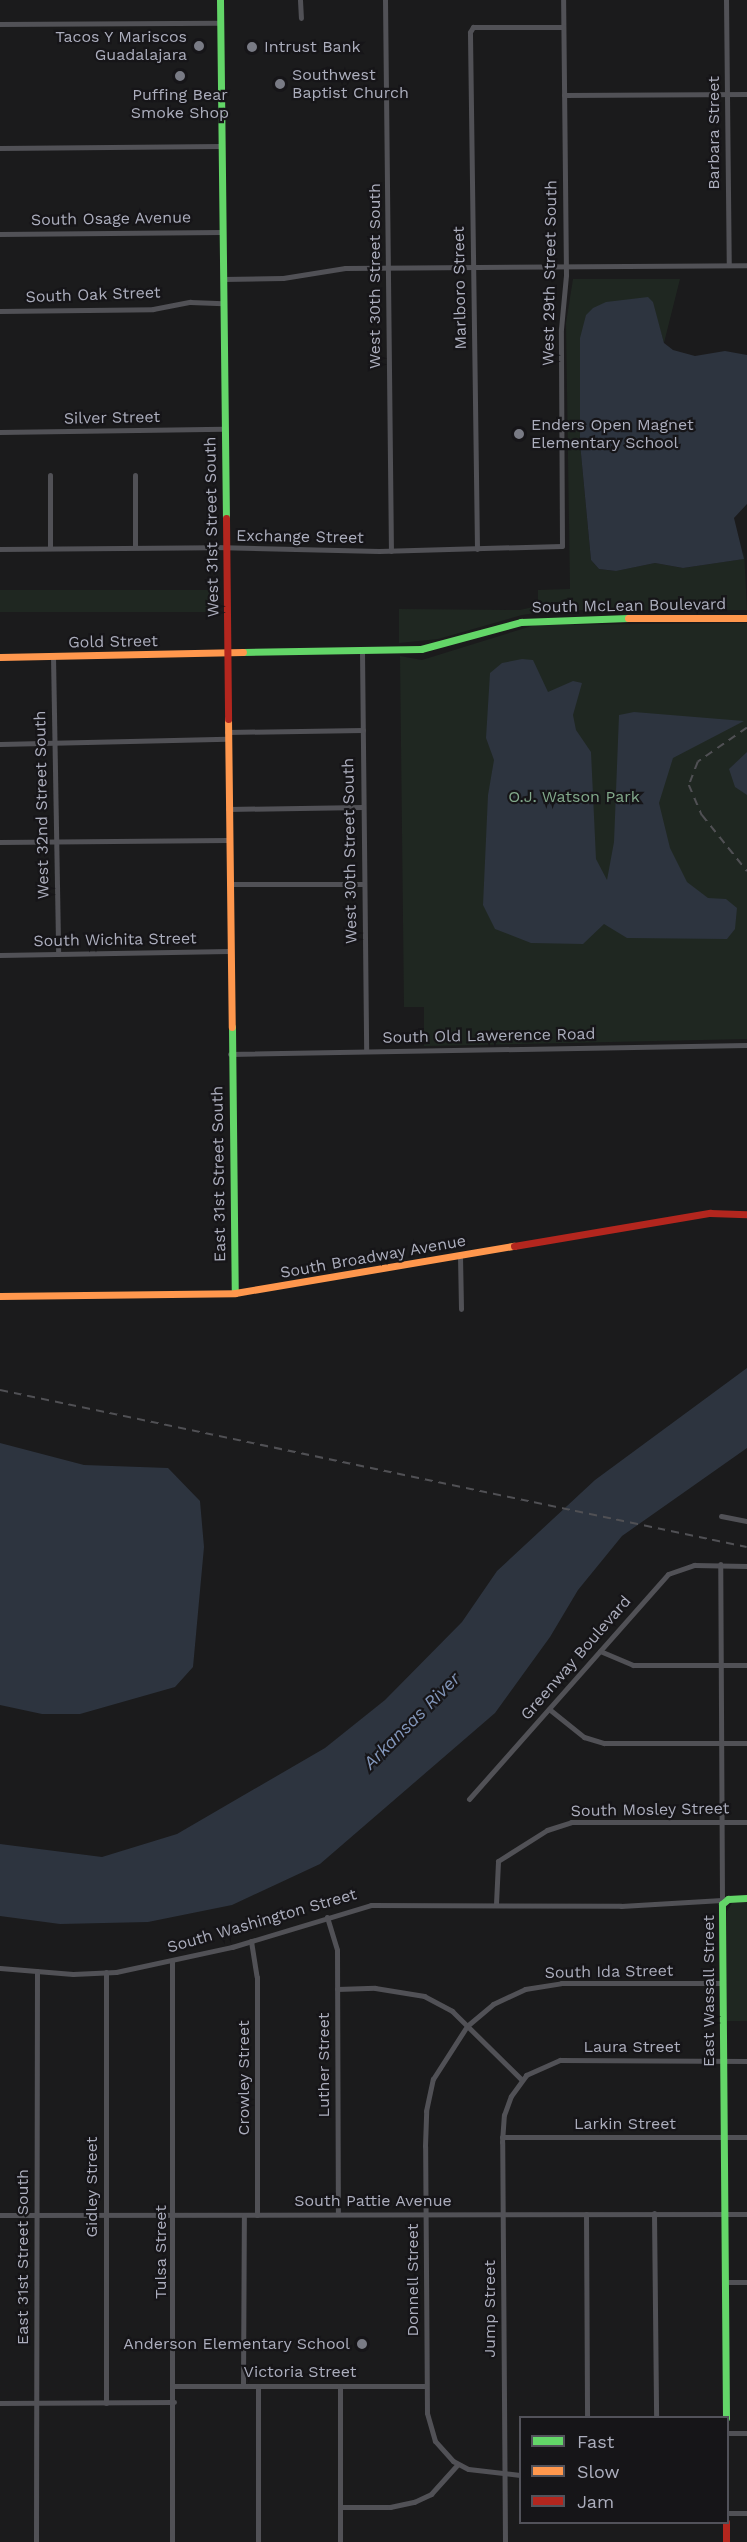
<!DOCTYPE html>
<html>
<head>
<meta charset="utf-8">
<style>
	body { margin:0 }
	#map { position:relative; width:747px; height:2542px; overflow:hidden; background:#1b1b1c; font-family:"Work Sans",sans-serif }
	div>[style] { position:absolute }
	.green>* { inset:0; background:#1f2721; transform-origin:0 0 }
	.water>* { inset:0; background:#2d343f }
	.street>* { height:5px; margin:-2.5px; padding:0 2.5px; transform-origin:2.5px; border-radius:2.5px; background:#515156 }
	.fast>* { height:7px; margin:-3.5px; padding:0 3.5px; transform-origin:3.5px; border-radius:3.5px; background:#63d668 }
	.slow>* { height:7px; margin:-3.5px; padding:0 3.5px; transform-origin:3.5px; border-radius:3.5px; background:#ff974d }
	.jam>* { height:7px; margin:-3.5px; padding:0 3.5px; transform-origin:3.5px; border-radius:3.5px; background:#b3261e }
	.rail>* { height:1.5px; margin-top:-0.75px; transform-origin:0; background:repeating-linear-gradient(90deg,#505054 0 8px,transparent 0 14px) }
	.dots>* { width:16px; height:16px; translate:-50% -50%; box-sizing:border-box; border:3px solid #161518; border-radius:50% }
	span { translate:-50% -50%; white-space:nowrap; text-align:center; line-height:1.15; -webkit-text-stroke:4.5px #161518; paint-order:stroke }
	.poi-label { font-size:16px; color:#acaebd }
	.right { translate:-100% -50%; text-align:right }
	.left { translate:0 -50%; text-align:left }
	.street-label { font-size:16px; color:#acaebd }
	.park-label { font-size:16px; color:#82a98b }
	.water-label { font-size:18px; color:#8296ba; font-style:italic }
	.legend { position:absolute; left:519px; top:2416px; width:210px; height:108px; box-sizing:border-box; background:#161518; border:2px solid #52525a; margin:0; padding:8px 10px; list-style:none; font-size:18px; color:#acaebd }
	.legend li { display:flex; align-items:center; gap:12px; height:30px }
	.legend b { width:30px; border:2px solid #52525a }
</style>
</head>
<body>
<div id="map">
	<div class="green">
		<i style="clip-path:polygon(573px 279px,680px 279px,664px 343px,658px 323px,580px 338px,580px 443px,591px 560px,599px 569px,615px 571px,655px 563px,683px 568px,743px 559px,744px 550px,747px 610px,555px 610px,522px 615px,438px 639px,399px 643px,399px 609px,520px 610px,538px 606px,538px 590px,570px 589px,566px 323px)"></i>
		<i style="left:0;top:590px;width:212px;height:22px"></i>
		<i style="clip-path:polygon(747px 623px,747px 1039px,424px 1046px,424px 1007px,404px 1007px,400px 656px,422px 660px,535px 625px)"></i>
		<i style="clip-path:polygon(747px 1902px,747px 2021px,727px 2021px,727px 1911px,732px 1903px)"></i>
	</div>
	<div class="water">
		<i style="clip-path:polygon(648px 297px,653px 302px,664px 343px,673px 350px,695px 356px,725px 351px,747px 355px,747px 504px,734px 518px,744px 559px,683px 568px,655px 563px,616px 571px,599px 569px,591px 560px,580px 443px,580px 338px,586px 315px,593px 308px,606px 302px)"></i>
		<i style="clip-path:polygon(522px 659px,533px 660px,548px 692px,573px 681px,582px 683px,573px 715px,576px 730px,591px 752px,596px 859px,607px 880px,614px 842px,619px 715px,634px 712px,744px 721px,673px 758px,659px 803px,670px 848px,687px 882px,708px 898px,726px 899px,737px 908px,735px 929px,727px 939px,627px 938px,604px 924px,583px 944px,531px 943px,495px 929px,483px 905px,488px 795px,494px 760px,486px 738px,490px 673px,502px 663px)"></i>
		<i style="clip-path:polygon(747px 752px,747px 795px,735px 787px,729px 769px)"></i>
		<i style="clip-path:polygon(747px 1368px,747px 1448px,622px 1536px,578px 1590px,550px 1637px,495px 1713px,320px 1864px,232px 1905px,148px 1922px,60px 1924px,0 1916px,0 1844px,102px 1857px,177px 1834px,325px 1748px,385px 1700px,462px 1622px,497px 1571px,595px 1480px)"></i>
		<i style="clip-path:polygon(0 1443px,84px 1465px,168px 1468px,200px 1501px,204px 1547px,193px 1667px,175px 1687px,80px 1714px,42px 1714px,0 1705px)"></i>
	</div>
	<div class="street">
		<i style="left:300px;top:0;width:18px;rotate:87deg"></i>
		<i style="left:385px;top:0;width:551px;rotate:89.38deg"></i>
		<i style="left:726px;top:0;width:265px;rotate:89.4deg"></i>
		<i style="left:0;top:24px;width:220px;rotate:-0.3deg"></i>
		<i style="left:564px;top:95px;width:183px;rotate:-0.3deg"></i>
		<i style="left:0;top:148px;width:221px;rotate:-0.5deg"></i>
		<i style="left:0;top:234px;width:222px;rotate:-0.5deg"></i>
		<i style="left:223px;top:279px;width:60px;rotate:-1deg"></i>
		<i style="left:283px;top:278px;width:63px;rotate:-9.2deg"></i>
		<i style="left:345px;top:268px;width:402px;rotate:-0.4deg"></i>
		<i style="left:0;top:311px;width:153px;rotate:-0.7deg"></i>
		<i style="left:153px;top:309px;width:38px;rotate:-11deg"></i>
		<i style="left:190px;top:302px;width:33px;rotate:2deg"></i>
		<i style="left:0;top:432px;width:224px;rotate:-0.8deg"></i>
		<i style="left:50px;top:475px;width:73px;rotate:90deg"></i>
		<i style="left:135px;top:475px;width:72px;rotate:90deg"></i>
		<i style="left:0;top:549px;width:214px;rotate:-0.5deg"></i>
		<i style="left:214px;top:547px;width:165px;rotate:1.4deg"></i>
		<i style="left:379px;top:551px;width:183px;rotate:-1.6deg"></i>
		<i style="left:562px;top:546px;width:217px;rotate:-90.3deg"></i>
		<i style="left:561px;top:329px;width:54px;rotate:-84.7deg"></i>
		<i style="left:566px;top:275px;width:275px;rotate:-90.6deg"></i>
		<i style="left:477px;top:549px;width:517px;rotate:-90.78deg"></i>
		<i style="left:470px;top:32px;width:6px;rotate:-59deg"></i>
		<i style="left:473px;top:27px;width:90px"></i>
		<i style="left:362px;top:651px;width:400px;rotate:89.4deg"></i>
		<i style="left:53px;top:656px;width:298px;rotate:89deg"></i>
		<i style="left:227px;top:732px;width:136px;rotate:-0.8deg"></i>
		<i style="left:0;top:744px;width:227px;rotate:-1.3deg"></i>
		<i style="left:228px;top:809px;width:135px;rotate:-0.8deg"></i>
		<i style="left:0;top:842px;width:228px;rotate:-0.5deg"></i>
		<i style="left:229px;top:884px;width:135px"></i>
		<i style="left:0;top:955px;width:229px;rotate:-1deg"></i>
		<i style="left:230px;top:1054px;width:517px;rotate:-1deg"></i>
		<i style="left:460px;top:1256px;width:53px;rotate:88.9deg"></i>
		<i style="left:721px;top:1516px;width:26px;rotate:11deg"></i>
		<i style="left:600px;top:1651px;width:36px;rotate:23deg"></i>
		<i style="left:633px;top:1665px;width:114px"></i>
		<i style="left:549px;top:1709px;width:45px;rotate:38.7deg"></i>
		<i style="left:584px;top:1737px;width:21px;rotate:17deg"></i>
		<i style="left:604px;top:1743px;width:143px"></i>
		<i style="left:469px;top:1799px;width:300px;rotate:-48.5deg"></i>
		<i style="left:668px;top:1574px;width:28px;rotate:-19deg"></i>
		<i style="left:694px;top:1565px;width:53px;rotate:1.1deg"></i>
		<i style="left:496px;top:1904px;width:43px;rotate:-87.3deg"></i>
		<i style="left:498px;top:1861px;width:58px;rotate:-32.3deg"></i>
		<i style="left:547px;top:1830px;width:25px;rotate:-18deg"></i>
		<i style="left:571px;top:1822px;width:176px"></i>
		<i style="left:327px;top:1917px;width:34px;rotate:73deg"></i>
		<i style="left:337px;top:1950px;width:264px;rotate:89.8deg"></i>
		<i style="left:251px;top:1941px;width:36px;rotate:81deg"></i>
		<i style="left:257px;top:1977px;width:238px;rotate:90deg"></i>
		<i style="left:172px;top:1962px;width:580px;rotate:90deg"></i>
		<i style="left:0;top:1968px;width:73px;rotate:4.7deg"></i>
		<i style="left:73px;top:1974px;width:43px;rotate:-2.7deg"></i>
		<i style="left:116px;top:1972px;width:119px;rotate:-12.2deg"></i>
		<i style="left:232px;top:1947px;width:145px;rotate:-16.8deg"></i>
		<i style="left:371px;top:1905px;width:250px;rotate:0.2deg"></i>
		<i style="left:621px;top:1906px;width:101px;rotate:-3.4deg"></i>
		<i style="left:722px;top:1900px;width:336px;rotate:-90.3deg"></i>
		<i style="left:106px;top:1972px;width:431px;rotate:90deg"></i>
		<i style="left:337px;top:1989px;width:38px;rotate:-2deg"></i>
		<i style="left:375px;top:1988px;width:50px;rotate:9.3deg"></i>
		<i style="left:424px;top:1996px;width:32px;rotate:28deg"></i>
		<i style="left:452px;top:2011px;width:97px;rotate:44.6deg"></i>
		<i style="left:502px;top:2137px;width:245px"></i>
		<i style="left:654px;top:2213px;width:205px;rotate:89.4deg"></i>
		<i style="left:586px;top:2214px;width:204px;rotate:89.7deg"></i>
		<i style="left:0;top:2215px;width:747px;rotate:-0.08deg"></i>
		<i style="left:725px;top:2282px;width:22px"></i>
		<i style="left:174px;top:2386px;width:252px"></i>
		<i style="left:243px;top:2386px;width:171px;rotate:-89.7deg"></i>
		<i style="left:258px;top:2386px;width:156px;rotate:90deg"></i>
		<i style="left:0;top:2403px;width:174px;rotate:-0.3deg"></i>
		<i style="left:728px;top:2433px;width:19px"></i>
		<i style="left:520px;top:2475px;width:52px;rotate:-173.4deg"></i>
		<i style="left:468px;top:2469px;width:17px;rotate:-152deg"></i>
		<i style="left:453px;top:2461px;width:27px;rotate:-132deg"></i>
		<i style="left:435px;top:2441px;width:29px;rotate:-106deg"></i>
		<i style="left:427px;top:2413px;width:267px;rotate:-90.4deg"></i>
		<i style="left:425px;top:2146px;width:35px;rotate:-88deg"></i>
		<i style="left:426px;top:2111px;width:33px;rotate:-78deg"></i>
		<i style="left:433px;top:2079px;width:63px;rotate:-57.3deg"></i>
		<i style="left:467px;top:2026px;width:34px;rotate:-40deg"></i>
		<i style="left:493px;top:2004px;width:35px;rotate:-25deg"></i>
		<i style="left:525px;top:1989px;width:36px;rotate:-9deg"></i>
		<i style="left:561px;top:1983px;width:161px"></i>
		<i style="left:340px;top:2507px;width:50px"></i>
		<i style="left:390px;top:2507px;width:25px;rotate:-12deg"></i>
		<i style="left:414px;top:2502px;width:19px;rotate:-25deg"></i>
		<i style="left:431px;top:2494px;width:40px;rotate:-48deg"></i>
		<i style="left:728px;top:2513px;width:19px"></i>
		<i style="left:36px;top:2542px;width:571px;rotate:-89.9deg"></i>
		<i style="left:340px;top:2542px;width:156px;rotate:-90deg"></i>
		<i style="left:505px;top:2542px;width:400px;rotate:-90.4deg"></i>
		<i style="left:502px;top:2142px;width:27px;rotate:-86deg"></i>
		<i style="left:504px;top:2115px;width:20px;rotate:-70deg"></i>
		<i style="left:511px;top:2096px;width:26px;rotate:-54deg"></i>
		<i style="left:526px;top:2075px;width:37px;rotate:-24deg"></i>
		<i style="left:560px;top:2060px;width:187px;rotate:0.3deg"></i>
	</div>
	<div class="fast">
		<i style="left:220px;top:0;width:518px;rotate:89.34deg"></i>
		<i style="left:243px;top:652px;width:178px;rotate:-1deg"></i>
		<i style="left:421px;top:649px;width:104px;rotate:-15.1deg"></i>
		<i style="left:521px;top:622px;width:107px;rotate:-2.1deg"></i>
		<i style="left:232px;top:1027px;width:266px;rotate:89.4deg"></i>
		<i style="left:726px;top:2418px;width:514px;rotate:-90.45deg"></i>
		<i style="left:722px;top:1904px;width:8px;rotate:-40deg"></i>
		<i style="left:728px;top:1899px;width:19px;rotate:-3deg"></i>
	</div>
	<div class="slow">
		<i style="left:628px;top:618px;width:119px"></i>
		<i style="left:0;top:657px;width:243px;rotate:-1.2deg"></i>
		<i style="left:228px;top:719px;width:308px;rotate:89.3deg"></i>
		<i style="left:0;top:1296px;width:235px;rotate:-0.7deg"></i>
		<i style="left:235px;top:1293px;width:283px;rotate:-9.6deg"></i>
	</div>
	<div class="jam">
		<i style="left:226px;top:518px;width:201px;rotate:89.4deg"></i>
		<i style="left:514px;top:1246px;width:199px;rotate:-9.6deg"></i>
		<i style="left:710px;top:1213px;width:37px;rotate:2deg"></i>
		<i style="left:726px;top:2522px;width:20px;rotate:90deg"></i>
	</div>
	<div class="rail">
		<i style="left:747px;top:728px;width:60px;rotate:145.2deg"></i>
		<i style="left:698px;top:762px;width:25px;rotate:111deg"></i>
		<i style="left:689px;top:785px;width:33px;rotate:67deg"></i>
		<i style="left:702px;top:815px;width:72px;rotate:51.2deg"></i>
		<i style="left:0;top:1390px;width:763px;rotate:11.87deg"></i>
	</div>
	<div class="dots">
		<i style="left:199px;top:46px;background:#797b85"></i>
		<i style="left:252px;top:47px;background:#797b85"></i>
		<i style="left:180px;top:76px;background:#797b85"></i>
		<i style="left:280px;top:84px;background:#797b85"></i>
		<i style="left:519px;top:434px;background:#797b85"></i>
		<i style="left:362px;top:2344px;background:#797b85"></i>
	</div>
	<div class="poi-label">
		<span class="right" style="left:187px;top:46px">Tacos Y Mariscos<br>Guadalajara</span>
		<span class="left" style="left:264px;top:47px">Intrust Bank</span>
		<span class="left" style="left:292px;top:84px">Southwest<br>Baptist Church</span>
		<span style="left:180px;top:104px">Puffing Bear<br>Smoke Shop</span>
		<span class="left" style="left:531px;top:434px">Enders Open Magnet<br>Elementary School</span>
		<span class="right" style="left:350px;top:2344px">Anderson Elementary School</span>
	</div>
	<div class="street-label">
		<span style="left:714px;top:133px;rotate:-90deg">Barbara Street</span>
		<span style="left:111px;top:219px;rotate:-1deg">South Osage Avenue</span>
		<span style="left:550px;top:273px;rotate:-89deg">West 29th Street South</span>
		<span style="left:375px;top:276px;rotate:-90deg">West 30th Street South</span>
		<span style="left:460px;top:288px;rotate:-91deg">Marlboro Street</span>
		<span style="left:93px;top:295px;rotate:-2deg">South Oak Street</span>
		<span style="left:112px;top:418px;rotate:-1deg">Silver Street</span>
		<span style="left:212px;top:527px;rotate:-91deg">West 31st Street South</span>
		<span style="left:300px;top:537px;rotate:1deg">Exchange Street</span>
		<span style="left:629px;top:606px;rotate:-1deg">South McLean Boulevard</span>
		<span style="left:113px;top:642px;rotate:-1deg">Gold Street</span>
		<span style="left:42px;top:805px;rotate:-91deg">West 32nd Street South</span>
		<span style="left:350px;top:851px;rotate:-91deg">West 30th Street South</span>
		<span style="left:115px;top:940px;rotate:-1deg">South Wichita Street</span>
		<span style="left:489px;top:1036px;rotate:-1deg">South Old Lawerence Road</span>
		<span style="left:219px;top:1174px;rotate:-91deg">East 31st Street South</span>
		<span style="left:373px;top:1257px;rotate:-10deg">South Broadway Avenue</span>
		<span style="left:576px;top:1658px;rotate:-49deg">Greenway Boulevard</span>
		<span style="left:650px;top:1810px;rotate:-1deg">South Mosley Street</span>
		<span style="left:262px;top:1921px;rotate:-16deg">South Washington Street</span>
		<span style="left:609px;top:1972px;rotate:-1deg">South Ida Street</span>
		<span style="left:709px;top:1991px;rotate:-90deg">East Wassall Street</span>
		<span style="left:632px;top:2047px">Laura Street</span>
		<span style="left:324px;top:2065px;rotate:-90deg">Luther Street</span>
		<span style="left:244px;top:2078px;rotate:-90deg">Crowley Street</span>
		<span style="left:625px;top:2124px">Larkin Street</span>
		<span style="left:92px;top:2187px;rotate:-90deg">Gidley Street</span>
		<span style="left:373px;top:2201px">South Pattie Avenue</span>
		<span style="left:161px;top:2252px;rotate:-90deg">Tulsa Street</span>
		<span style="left:23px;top:2257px;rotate:-90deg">East 31st Street South</span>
		<span style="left:413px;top:2280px;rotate:-90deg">Donnell Street</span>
		<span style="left:490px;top:2309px;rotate:-90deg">Jump Street</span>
		<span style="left:300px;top:2372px">Victoria Street</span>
	</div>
	<div class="park-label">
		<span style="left:574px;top:797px">O.J. Watson Park</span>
	</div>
	<div class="water-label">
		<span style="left:412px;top:1721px;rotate:-45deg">Arkansas River</span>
	</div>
	<ul class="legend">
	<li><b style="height:8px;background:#63d668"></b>Fast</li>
	<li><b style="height:8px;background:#ff974d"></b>Slow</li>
	<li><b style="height:8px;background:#b3261e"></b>Jam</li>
	</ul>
</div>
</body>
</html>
